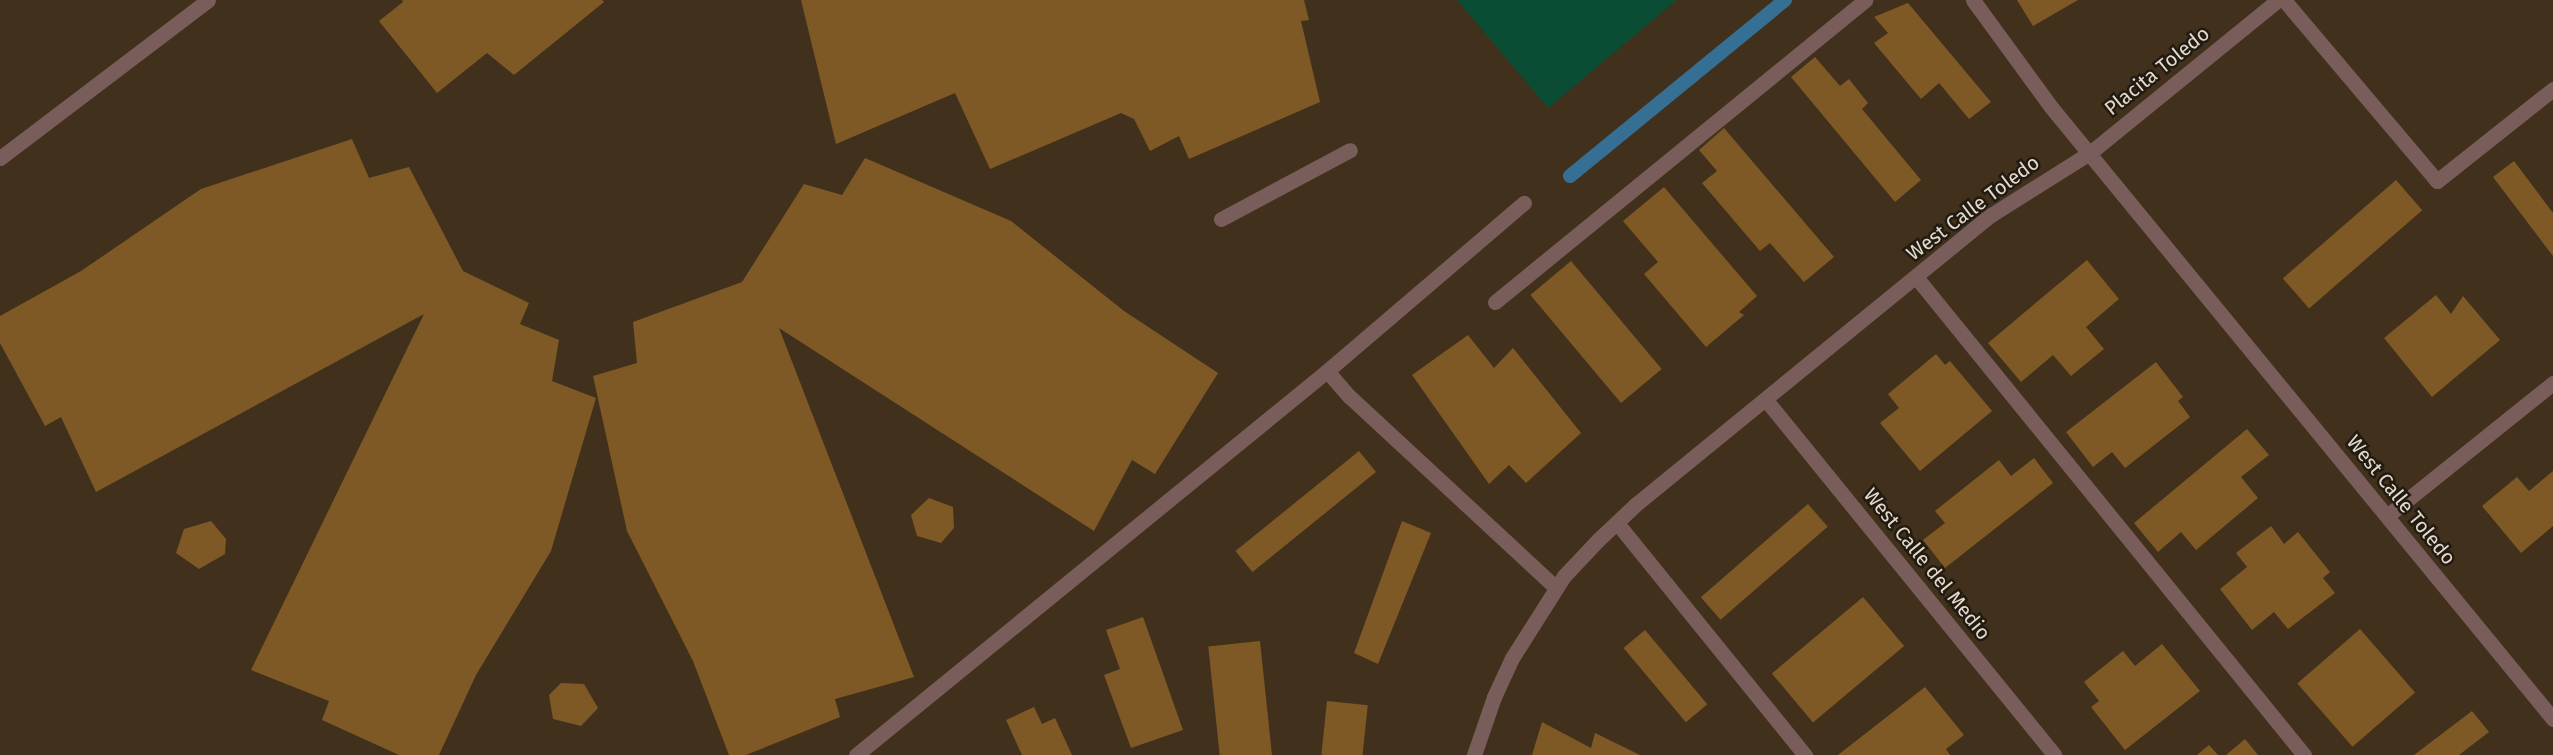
<!DOCTYPE html>
<html>
<head>
<meta charset="utf-8">
<style>
	body { margin:0 }
	#map { position:relative; width:2553px; height:755px; overflow:hidden; background:#41311c; font-family:"Fira Sans",sans-serif }
	div>[style] { position:absolute }
	.green>* { inset:0; background:#0b4c35 }
	.stream>* { height:14px; margin:-7px; padding:0 7px; transform-origin:7px; border-radius:7px; background:#356f93 }
	.building>* { inset:0; background:#7e5926; transform-origin:0 0 }
	.minor>* { height:15px; margin:-7.5px; padding:0 7.5px; transform-origin:7.5px; border-radius:7.5px; background:#795d5b }
	span { translate:-50% -50%; white-space:nowrap; text-align:center; line-height:1.15; -webkit-text-stroke:5px #221b11; paint-order:stroke }
	.street-label { font-size:20px; color:#e4dacd }
</style>
</head>
<body>
<div id="map">
	<div class="green">
		<i style="clip-path:polygon(1457px 0,1677px 0,1548px 108px)"></i>
	</div>
	<div class="stream">
		<i style="left:1570px;top:176px;width:278px;rotate:-39.3deg"></i>
	</div>
	<div class="building">
		<i style="clip-path:polygon(402px 0,602px 0,604px 2px,514px 75px,487px 53px,437px 93px,379px 21px,403px 2px)"></i>
		<i style="clip-path:polygon(801px 0,1304px 0,1309px 20px,1301px 21px,1320px 102px,1189px 159px,1179px 136px,1150px 151px,1134px 119px,1121px 113px,990px 169px,955px 93px,836px 144px)"></i>
		<i style="clip-path:polygon(2017px 0,2078px 0,2033px 26px)"></i>
		<i style="clip-path:polygon(1908px 3px,1991px 102px,1969px 119px,1939px 83px,1921px 99px,1874px 43px,1888px 33px,1874px 17px)"></i>
		<i style="clip-path:polygon(1815px 57px,1840px 86px,1849px 79px,1868px 103px,1862px 109px,1921px 180px,1895px 202px,1791px 77px)"></i>
		<i style="clip-path:polygon(1724px 128px,1834px 257px,1804px 282px,1770px 243px,1760px 251px,1702px 183px,1717px 171px,1699px 150px)"></i>
		<i style="clip-path:polygon(352px 139px,369px 178px,409px 167px,463px 271px,529px 303px,520px 324px,559px 340px,552px 381px,596px 398px,551px 551px,476px 675px,439px 755px,399px 755px,322px 720px,329px 701px,251px 670px,424px 314px,96px 492px,61px 417px,45px 426px,0 343px,0 316px,81px 271px,201px 189px)"></i>
		<i style="clip-path:polygon(865px 158px,1011px 221px,1124px 311px,1218px 373px,1155px 474px,1132px 460px,1094px 531px,779px 328px,914px 677px,835px 699px,840px 717px,746px 755px,729px 755px,693px 661px,627px 531px,593px 376px,637px 363px,633px 322px,742px 282px,804px 184px,842px 195px)"></i>
		<i style="clip-path:polygon(2514px 161px,2553px 213px,2553px 256px,2493px 177px)"></i>
		<i style="left:2396px;top:180px;width:40px;height:150px;rotate:49deg"></i>
		<i style="clip-path:polygon(1664px 187px,1757px 296px,1739px 312px,1744px 315px,1706px 347px,1644px 274px,1658px 262px,1623px 221px)"></i>
		<i style="clip-path:polygon(2087px 260px,2119px 299px,2086px 327px,2104px 349px,2071px 376px,2053px 355px,2021px 382px,1988px 343px)"></i>
		<i style="left:1571px;top:261px;width:141px;height:53px;rotate:50deg"></i>
		<i style="clip-path:polygon(2436px 295px,2451px 314px,2463px 296px,2500px 340px,2432px 397px,2384px 338px)"></i>
		<i style="clip-path:polygon(1468px 335px,1494px 368px,1513px 348px,1581px 433px,1526px 483px,1509px 465px,1489px 484px,1412px 375px)"></i>
		<i style="clip-path:polygon(1936px 354px,1945px 365px,1950px 361px,1992px 411px,1920px 471px,1880px 423px,1899px 408px,1888px 394px)"></i>
		<i style="clip-path:polygon(2156px 362px,2183px 397px,2178px 401px,2190px 417px,2125px 468px,2112px 452px,2093px 467px,2066px 432px)"></i>
		<i style="clip-path:polygon(2247px 429px,2269px 455px,2241px 477px,2258px 498px,2196px 550px,2181px 532px,2158px 552px,2134px 523px)"></i>
		<i style="left:1359px;top:451px;width:27px;height:159px;rotate:51deg"></i>
		<i style="clip-path:polygon(2034px 458px,2053px 483px,1945px 568px,1923px 540px,1945px 523px,1935px 511px,1999px 460px,2011px 476px)"></i>
		<i style="clip-path:polygon(2553px 471px,2553px 526px,2521px 553px,2482px 506px,2517px 477px,2529px 491px)"></i>
		<i style="clip-path:polygon(929px 498px,953px 507px,954px 528px,941px 543px,917px 536px,911px 515px)"></i>
		<i style="left:1808px;top:504px;width:30px;height:142px;rotate:49deg"></i>
		<i style="clip-path:polygon(211px 521px,226px 539px,225px 554px,199px 569px,176px 553px,184px 529px)"></i>
		<i style="clip-path:polygon(1402px 521px,1431px 533px,1378px 664px,1354px 653px)"></i>
		<i style="clip-path:polygon(2271px 526px,2284px 544px,2298px 532px,2330px 572px,2323px 578px,2335px 593px,2288px 629px,2274px 612px,2252px 630px,2220px 589px,2247px 567px,2236px 553px)"></i>
		<i style="left:1863px;top:597px;width:64px;height:119px;rotate:50deg"></i>
		<i style="clip-path:polygon(1143px 617px,1183px 730px,1131px 748px,1104px 675px,1120px 669px,1106px 630px)"></i>
		<i style="left:2360px;top:629px;width:84px;height:83px;rotate:49deg"></i>
		<i style="left:1645px;top:630px;width:97px;height:28px;rotate:50deg"></i>
		<i style="left:1260px;top:641px;width:115px;height:52px;rotate:84deg"></i>
		<i style="clip-path:polygon(2162px 644px,2200px 691px,2125px 750px,2091px 707px,2099px 701px,2084px 682px,2123px 651px,2135px 666px)"></i>
		<i style="clip-path:polygon(561px 683px,584px 684px,598px 708px,581px 726px,553px 719px,549px 695px)"></i>
		<i style="clip-path:polygon(1925px 687px,1964px 735px,1946px 749px,1950px 755px,1838px 755px)"></i>
		<i style="left:1327px;top:701px;width:41px;height:54px;rotate:6deg"></i>
		<i style="clip-path:polygon(1034px 707px,1042px 724px,1055px 718px,1072px 755px,1022px 755px,1006px 720px)"></i>
		<i style="clip-path:polygon(2472px 711px,2489px 732px,2459px 755px,2414px 755px)"></i>
		<i style="clip-path:polygon(1542px 722px,1591px 748px,1595px 733px,1640px 755px,1532px 755px)"></i>
		<i style="clip-path:polygon(2245px 739px,2258px 755px,2226px 755px)"></i>
		<i style="clip-path:polygon(2209px 745px,2218px 755px,2197px 755px)"></i>
	</div>
	<div class="minor">
		<i style="left:1973px;top:0;width:132px;rotate:53.9deg"></i>
		<i style="left:2051px;top:107px;width:792px;rotate:50.64deg"></i>
		<i style="left:2284px;top:0;width:237px;rotate:49.8deg"></i>
		<i style="left:2437px;top:181px;width:148px;rotate:-38.4deg"></i>
		<i style="left:0;top:158px;width:261px;rotate:-37.2deg"></i>
		<i style="left:1221px;top:219px;width:146px;rotate:-28.1deg"></i>
		<i style="left:1916px;top:277px;width:616px;rotate:50.93deg"></i>
		<i style="left:1495px;top:302px;width:478px;rotate:-39.2deg"></i>
		<i style="left:1327px;top:371px;width:259px;rotate:-40.5deg"></i>
		<i style="left:1766px;top:400px;width:457px;rotate:50.9deg"></i>
		<i style="left:2387px;top:516px;width:213px;rotate:-38.7deg"></i>
		<i style="left:1617px;top:523px;width:299px;rotate:51deg"></i>
		<i style="left:856px;top:755px;width:608px;rotate:-39.19deg"></i>
		<i style="left:1327px;top:371px;width:35px;rotate:49deg"></i>
		<i style="left:1350px;top:397px;width:281px;rotate:42.8deg"></i>
		<i style="left:1474px;top:755px;width:61px;rotate:-71deg"></i>
		<i style="left:1494px;top:697px;width:43px;rotate:-65.2deg"></i>
		<i style="left:1512px;top:658px;width:97px;rotate:-57.6deg"></i>
		<i style="left:1564px;top:576px;width:50px;rotate:-46.6deg"></i>
		<i style="left:1598px;top:540px;width:51px;rotate:-43.4deg"></i>
		<i style="left:1635px;top:505px;width:459px;rotate:-39.2deg"></i>
		<i style="left:1991px;top:215px;width:118px;rotate:-32.2deg"></i>
		<i style="left:2091px;top:152px;width:241px;rotate:-39.1deg"></i>
	</div>
	<div class="street-label">
		<span style="left:2157px;top:71px;rotate:-39deg">Placita Toledo</span>
		<span style="left:1973px;top:208px;rotate:-37deg">West Calle Toledo</span>
		<span style="left:2401px;top:500px;rotate:51deg">West Calle Toledo</span>
		<span style="left:1927px;top:564px;rotate:51deg">West Calle del Medio</span>
	</div>
</div>
</body>
</html>
